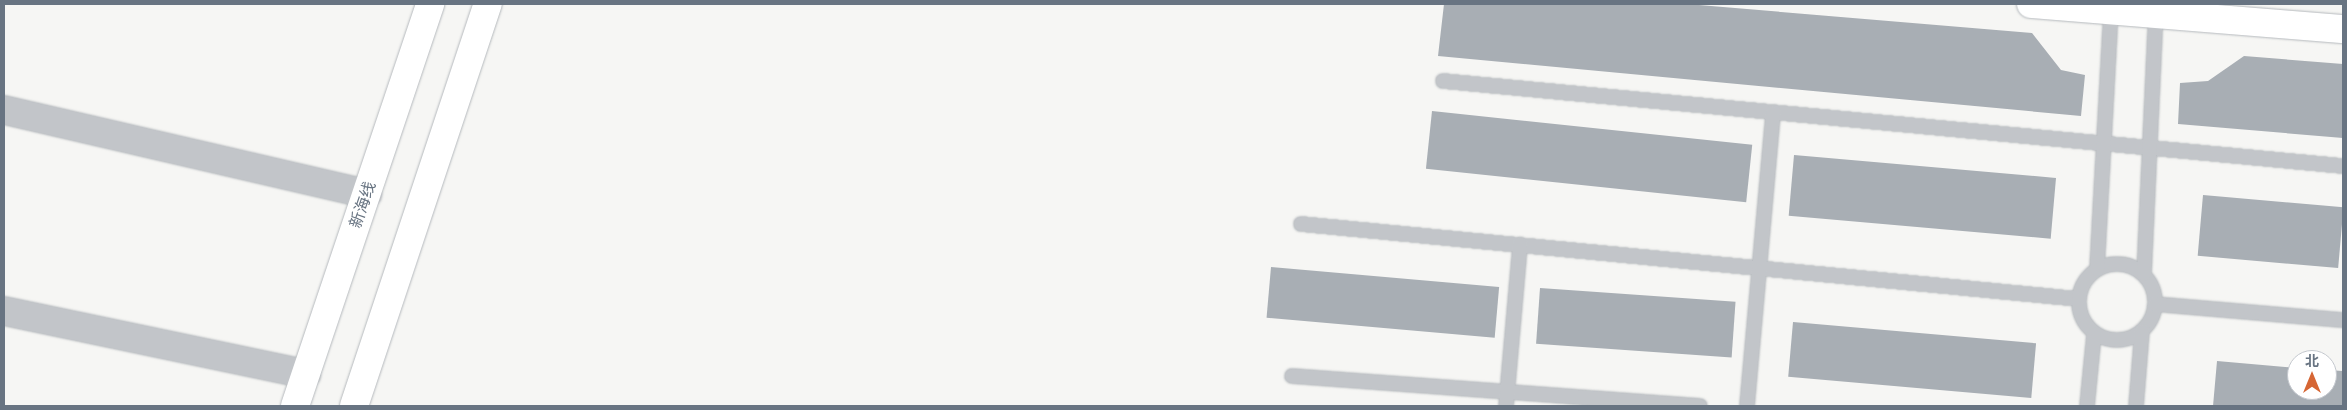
<!DOCTYPE html>
<html>
<head>
<meta charset="utf-8">
<style>
	body { margin:0 }
	#map { position:relative; width:2347px; height:410px; overflow:hidden; background:#f6f6f4; font-family:"DM Sans","Noto Sans SC",sans-serif }
	div>[style] { position:absolute }
	.building>* { inset:0; background:#a8aeb4; transform-origin:0 0 }
	.roads { filter:drop-shadow(0 0 1px #b5b9bd) drop-shadow(0 0 1px #b5b9bd) }
	.lane>* { height:14px; margin:-7px; padding:0 7px; transform-origin:7px; border-radius:7px; background:#c2c5c9 }
	.lane>.ring { margin:-7px; padding:0; box-sizing:content-box; background:none; border:14px solid #c2c5c9; border-radius:50% }
	.street>* { height:28px; margin:-14px; padding:0 14px; transform-origin:14px; border-radius:14px; background:#c2c5c9 }
	.secondary>* { height:28px; margin:-14px; padding:0 14px; transform-origin:14px; border-radius:14px; background:#fff }
	.highway>* { height:28px; margin:-14px; padding:0 14px; transform-origin:14px; border-radius:14px; background:#fff }
	span { translate:-50% -50%; white-space:nowrap; text-align:center; line-height:1.15; -webkit-text-stroke:5px #fff; paint-order:stroke }
	.street-label { font-size:16px; color:#687482 }
	.frame { position:absolute; inset:0; border:5px solid #687482; pointer-events:none }
	.north { position:absolute; left:2287px; top:350px; width:50px; height:50px; box-sizing:border-box; background:#fff; border:1px solid #c3c7cd; border-radius:50%; rotate:0deg; font-size:14px; font-weight:700; line-height:20px; text-align:center; color:#687482 }
	.north::after { content:''; display:block; margin:auto; width:18px; height:22px; background:#d66634; clip-path:polygon(50% 0,100% 100%,50% 72%,0 100%) }
</style>
</head>
<body>
<div id="map">
	<div class="building">
		<i style="clip-path:polygon(1444px 4px,1687px 4px,2032px 33px,2061px 70px,2085px 75px,2081px 116px,1438px 56px)"></i>
		<i style="clip-path:polygon(2244px 56px,2343px 64px,2343px 138px,2178px 124px,2180px 83px,2208px 81px)"></i>
		<i style="left:1432px;top:111px;width:322px;height:58px;rotate:6deg"></i>
		<i style="left:1794px;top:155px;width:263px;height:61px;rotate:5deg"></i>
		<i style="left:2203px;top:195px;width:141px;height:61px;rotate:5deg"></i>
		<i style="left:1271px;top:267px;width:229px;height:51px;rotate:5deg"></i>
		<i style="left:1540px;top:288px;width:196px;height:56px;rotate:4deg"></i>
		<i style="left:1793px;top:322px;width:244px;height:55px;rotate:5deg"></i>
		<i style="clip-path:polygon(2217px 361px,2297px 368px,2297px 390px,2327px 390px,2327px 370px,2343px 371px,2343px 406px,2213px 406px)"></i>
	</div>
	<div class="roads">
		<div class="lane">
			<i style="left:1443px;top:81px;width:904px;rotate:5.4deg"></i>
			<i style="left:1301px;top:224px;width:781px;rotate:5.51deg"></i>
			<i class="ring" style="left:2079px;top:264px;width:62px;height:62px"></i>
			<i style="left:2097px;top:269px;width:259px;rotate:-86.9deg"></i>
			<i style="left:2144px;top:274px;width:260px;rotate:-87.4deg"></i>
			<i style="left:2155px;top:304px;width:189px;rotate:4.9deg"></i>
			<i style="left:1292px;top:376px;width:409px;rotate:4.2deg"></i>
			<i style="left:1506px;top:406px;width:162px;rotate:-85deg"></i>
			<i style="left:1747px;top:406px;width:294px;rotate:-84.9deg"></i>
			<i style="left:2087px;top:406px;width:72px;rotate:-84.4deg"></i>
			<i style="left:2136px;top:406px;width:75px;rotate:-85.4deg"></i>
		</div>
		<div class="street">
			<i style="left:4px;top:110px;width:373px;rotate:13deg"></i>
			<i style="left:4px;top:311px;width:309px;rotate:11.8deg"></i>
		</div>
		<div class="secondary">
			<i style="left:2031px;top:4px;width:313px;rotate:4.6deg"></i>
		</div>
		<div class="highway">
			<i style="left:295px;top:406px;width:424px;rotate:-71.4deg"></i>
			<i style="left:354px;top:406px;width:424px;rotate:-71.6deg"></i>
		</div>
	</div>
	<div class="street-label">
		<span style="left:363px;top:205px;rotate:-71deg">新海线</span>
	</div>
	<div class="frame"></div>
	<div class="north">北</div>
</div>
</body>
</html>
